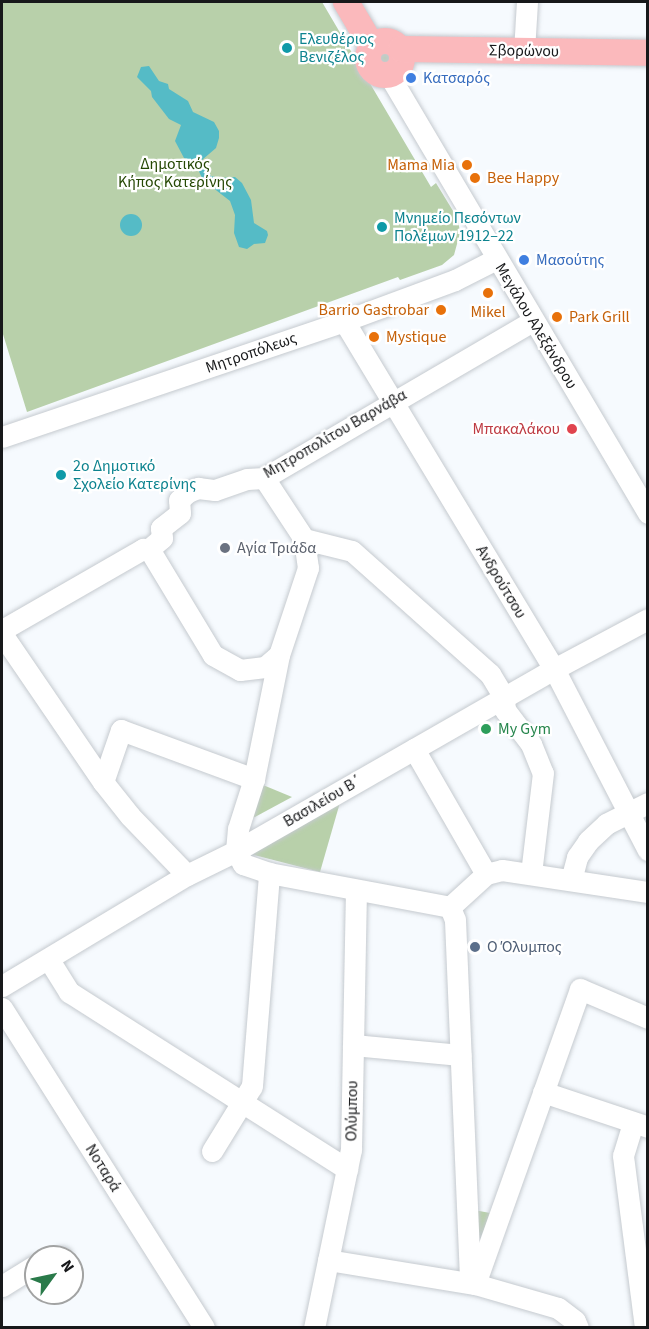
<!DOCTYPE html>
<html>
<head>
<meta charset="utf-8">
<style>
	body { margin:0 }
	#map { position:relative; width:649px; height:1329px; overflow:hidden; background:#f6fafe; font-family:"Source Sans 3",sans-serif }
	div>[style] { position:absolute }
	.green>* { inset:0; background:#b8d0aa }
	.round { border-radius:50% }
	.water>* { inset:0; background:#55bbc6 }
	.roads { filter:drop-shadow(0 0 2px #c5cacf) drop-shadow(0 0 2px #c5cacf) }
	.minor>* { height:21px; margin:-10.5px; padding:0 10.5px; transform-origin:10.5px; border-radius:10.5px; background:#fff }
	.major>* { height:26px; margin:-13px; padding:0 13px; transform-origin:13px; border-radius:13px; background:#fbb9bc }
	.major>.ring { margin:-13px; padding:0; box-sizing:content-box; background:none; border:26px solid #fbb9bc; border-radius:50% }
	.dots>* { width:16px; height:16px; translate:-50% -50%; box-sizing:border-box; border:3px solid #fff; border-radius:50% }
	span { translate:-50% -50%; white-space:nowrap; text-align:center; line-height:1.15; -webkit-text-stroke:4.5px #fff; paint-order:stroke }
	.culture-label { font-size:16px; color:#0d838f }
	.left { translate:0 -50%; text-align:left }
	.street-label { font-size:16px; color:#17181a }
	.shop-label { font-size:16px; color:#366cbe }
	.park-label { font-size:16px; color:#244703 }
	.food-label { font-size:16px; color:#c56008 }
	.right { translate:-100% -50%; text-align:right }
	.health-label { font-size:16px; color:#be3a42 }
	.worship-label { font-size:16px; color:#5b616d }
	.leisure-label { font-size:16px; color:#27864d }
	.service-label { font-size:16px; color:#4e5e75 }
	.frame { position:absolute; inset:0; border:3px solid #17181a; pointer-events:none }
	.north { position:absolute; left:24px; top:1245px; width:60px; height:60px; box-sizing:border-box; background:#fff; border:2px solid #a2a3a3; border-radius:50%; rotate:57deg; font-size:16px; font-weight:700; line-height:24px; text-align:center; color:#17181a }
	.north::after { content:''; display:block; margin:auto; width:21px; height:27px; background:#2a7a4a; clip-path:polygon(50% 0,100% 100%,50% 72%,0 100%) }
</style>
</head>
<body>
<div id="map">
	<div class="green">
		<i style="clip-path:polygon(2px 2px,322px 2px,431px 187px,436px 183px,458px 219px,460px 233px,454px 255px,442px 265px,400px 280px,398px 277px,27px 412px,2px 331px)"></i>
		<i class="round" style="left:375px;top:48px;width:20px;height:20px"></i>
		<i style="clip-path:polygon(263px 785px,292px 797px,251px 819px)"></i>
		<i style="clip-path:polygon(341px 799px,320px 872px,250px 854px)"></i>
		<i style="clip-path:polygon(474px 1210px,490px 1213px,476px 1253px)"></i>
	</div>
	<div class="water">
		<i style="clip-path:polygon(149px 66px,159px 81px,168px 84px,169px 89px,188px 101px,193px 112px,214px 122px,219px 131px,219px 138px,216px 148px,202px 160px,203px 165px,211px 176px,220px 178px,235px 177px,242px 183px,251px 200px,254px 223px,267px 231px,268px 235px,265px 243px,254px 244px,247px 249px,239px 247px,234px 233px,235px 215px,230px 201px,203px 180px,194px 161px,184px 158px,175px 141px,181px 125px,169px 119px,152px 97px,151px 91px,137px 77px,141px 67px)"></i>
		<i class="round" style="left:120px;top:214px;width:22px;height:22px"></i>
	</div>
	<div class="roads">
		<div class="minor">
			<i style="left:524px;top:51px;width:49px;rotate:-86.5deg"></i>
			<i style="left:389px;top:75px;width:509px;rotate:59.4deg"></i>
			<i style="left:344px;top:321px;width:406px;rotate:58.9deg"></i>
			<i style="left:554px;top:669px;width:204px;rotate:62.6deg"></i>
			<i style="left:2px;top:437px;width:361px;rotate:-18.7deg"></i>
			<i style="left:344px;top:321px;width:118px;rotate:-20.3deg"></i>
			<i style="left:455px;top:280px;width:46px;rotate:-27.1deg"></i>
			<i style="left:264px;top:478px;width:73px;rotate:56.7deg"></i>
			<i style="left:304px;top:539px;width:49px;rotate:14deg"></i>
			<i style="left:352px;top:551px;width:185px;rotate:41.7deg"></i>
			<i style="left:490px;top:674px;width:27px;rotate:59deg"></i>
			<i style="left:504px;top:697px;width:13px;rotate:86deg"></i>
			<i style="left:505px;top:710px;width:43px;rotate:52.6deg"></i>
			<i style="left:531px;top:744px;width:31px;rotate:68deg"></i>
			<i style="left:543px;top:773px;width:101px;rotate:96.8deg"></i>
			<i style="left:149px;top:549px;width:124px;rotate:58.9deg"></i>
			<i style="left:213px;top:655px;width:31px;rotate:29deg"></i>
			<i style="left:240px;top:670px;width:25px;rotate:-7deg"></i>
			<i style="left:265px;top:667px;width:18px;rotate:-41deg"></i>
			<i style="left:279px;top:655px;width:92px;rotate:-71.6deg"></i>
			<i style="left:308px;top:568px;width:29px;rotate:-98deg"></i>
			<i style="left:2px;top:630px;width:163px;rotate:-29.9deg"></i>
			<i style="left:143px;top:549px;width:6px"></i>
			<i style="left:149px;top:549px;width:17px;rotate:-40deg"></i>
			<i style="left:162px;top:538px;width:10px;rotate:-96deg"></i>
			<i style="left:161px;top:528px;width:24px;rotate:-38deg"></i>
			<i style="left:180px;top:513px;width:13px;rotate:-94deg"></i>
			<i style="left:179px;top:500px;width:12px;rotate:-42deg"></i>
			<i style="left:188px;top:492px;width:11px;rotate:-22deg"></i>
			<i style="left:198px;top:488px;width:17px;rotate:7deg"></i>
			<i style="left:215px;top:490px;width:34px;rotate:-19deg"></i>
			<i style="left:247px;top:479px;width:17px;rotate:-3deg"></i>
			<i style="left:264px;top:478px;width:311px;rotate:-30.3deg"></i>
			<i style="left:2px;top:634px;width:179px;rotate:55.7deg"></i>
			<i style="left:103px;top:782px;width:43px;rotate:51.5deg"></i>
			<i style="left:130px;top:816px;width:82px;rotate:46deg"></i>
			<i style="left:414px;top:749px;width:144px;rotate:60.1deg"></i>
			<i style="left:103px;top:782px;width:55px;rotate:-70.9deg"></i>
			<i style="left:121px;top:730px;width:142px;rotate:20.2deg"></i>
			<i style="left:236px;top:851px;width:15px;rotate:62deg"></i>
			<i style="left:243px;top:864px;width:28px;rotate:19deg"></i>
			<i style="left:269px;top:873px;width:184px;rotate:10.6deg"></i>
			<i style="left:236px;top:851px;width:22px;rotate:-85deg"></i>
			<i style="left:238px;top:829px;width:52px;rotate:-72.3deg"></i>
			<i style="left:254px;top:779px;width:126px;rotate:-78.6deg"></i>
			<i style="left:571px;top:880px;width:24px;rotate:-75deg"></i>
			<i style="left:577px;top:857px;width:19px;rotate:-55deg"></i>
			<i style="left:588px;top:841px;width:25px;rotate:-43deg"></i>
			<i style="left:606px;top:824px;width:47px;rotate:-26.6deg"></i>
			<i style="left:450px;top:907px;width:14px;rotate:69deg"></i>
			<i style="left:455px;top:920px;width:362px;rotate:87.6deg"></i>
			<i style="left:450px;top:907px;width:49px;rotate:-42.5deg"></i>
			<i style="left:486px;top:874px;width:16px;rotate:-14deg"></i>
			<i style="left:502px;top:870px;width:148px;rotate:8.6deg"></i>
			<i style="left:49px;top:960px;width:38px;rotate:58deg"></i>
			<i style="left:69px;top:992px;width:330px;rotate:32.5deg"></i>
			<i style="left:2px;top:986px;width:216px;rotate:-31deg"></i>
			<i style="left:187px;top:875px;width:55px;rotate:-26.1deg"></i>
			<i style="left:236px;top:851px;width:366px;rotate:-29.8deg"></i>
			<i style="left:554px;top:669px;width:106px;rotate:-28deg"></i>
			<i style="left:2px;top:1008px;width:378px;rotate:57.7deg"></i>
			<i style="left:353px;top:1045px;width:108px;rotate:5.3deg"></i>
			<i style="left:543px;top:1092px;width:111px;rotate:18.4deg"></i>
			<i style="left:633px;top:1123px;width:34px;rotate:107deg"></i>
			<i style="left:623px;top:1156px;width:173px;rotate:82.7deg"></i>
			<i style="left:212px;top:1151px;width:76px;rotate:-58.4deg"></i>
			<i style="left:252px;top:1086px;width:214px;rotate:-85.4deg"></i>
			<i style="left:61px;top:1257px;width:1px"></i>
			<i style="left:328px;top:1260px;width:149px;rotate:9.3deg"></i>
			<i style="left:475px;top:1284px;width:86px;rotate:16.1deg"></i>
			<i style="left:558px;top:1308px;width:21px;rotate:37deg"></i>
			<i style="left:575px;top:1321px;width:8px;rotate:67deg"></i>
			<i style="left:475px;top:1284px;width:313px;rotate:-70.4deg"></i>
			<i style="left:580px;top:989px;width:74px;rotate:23.1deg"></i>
			<i style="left:2px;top:1286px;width:40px;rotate:-32deg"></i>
			<i style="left:314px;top:1328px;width:182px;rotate:-78.3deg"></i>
			<i style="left:351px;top:1150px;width:260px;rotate:-88.9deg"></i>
		</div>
		<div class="major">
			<i style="left:346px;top:2px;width:51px;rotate:59.4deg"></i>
			<i class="ring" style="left:368px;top:41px;width:8px;height:8px"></i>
			<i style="left:401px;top:49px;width:247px;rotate:0.9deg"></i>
		</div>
	</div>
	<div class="dots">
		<i style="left:287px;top:48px;background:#0f9aa8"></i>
		<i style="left:411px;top:78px;background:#3f7fe0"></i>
		<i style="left:467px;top:165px;background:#e8710a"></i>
		<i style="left:475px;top:178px;background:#e8710a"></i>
		<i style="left:382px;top:227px;background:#0f9aa8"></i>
		<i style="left:524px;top:260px;background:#3f7fe0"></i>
		<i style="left:488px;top:293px;background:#e8710a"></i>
		<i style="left:441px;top:310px;background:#e8710a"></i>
		<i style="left:557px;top:317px;background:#e8710a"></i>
		<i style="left:374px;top:337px;background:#e8710a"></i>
		<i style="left:572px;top:429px;background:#e0444e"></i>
		<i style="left:61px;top:475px;background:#0f9aa8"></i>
		<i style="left:225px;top:548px;background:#6b7280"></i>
		<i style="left:486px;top:729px;background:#2e9e5b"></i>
		<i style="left:475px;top:947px;background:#5c6f8a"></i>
	</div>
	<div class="culture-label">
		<span class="left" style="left:299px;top:48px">Ελευθέριος<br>Βενιζέλος</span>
		<span class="left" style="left:394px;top:227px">Μνημείο Πεσόντων<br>Πολέμων 1912–22</span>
		<span class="left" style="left:73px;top:475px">2ο Δημοτικό<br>Σχολείο Κατερίνης</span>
	</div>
	<div class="street-label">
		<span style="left:524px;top:51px;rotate:1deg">Σβορώνου</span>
		<span style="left:536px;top:326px;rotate:59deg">Μεγάλου Αλεξάνδρου</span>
		<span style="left:251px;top:353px;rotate:-19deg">Μητροπόλεως</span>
		<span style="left:335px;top:434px;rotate:-30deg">Μητροπολίτου Βαρνάβα</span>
		<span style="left:501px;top:582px;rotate:59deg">Ανδρούτσου</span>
		<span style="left:323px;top:801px;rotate:-30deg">Βασιλείου Β΄</span>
		<span style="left:352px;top:1111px;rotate:-89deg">Ολύμπου</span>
		<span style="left:103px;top:1168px;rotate:58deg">Νοταρά</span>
	</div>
	<div class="shop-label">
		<span class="left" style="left:423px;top:78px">Κατσαρός</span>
		<span class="left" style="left:536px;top:260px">Μασούτης</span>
	</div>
	<div class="park-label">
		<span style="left:175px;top:173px">Δημοτικός<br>Κήπος Κατερίνης</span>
	</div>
	<div class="food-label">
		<span class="right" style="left:455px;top:165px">Mama Mia</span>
		<span class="left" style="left:487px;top:178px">Bee Happy</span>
		<span class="right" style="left:429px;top:310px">Barrio Gastrobar</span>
		<span style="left:488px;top:312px">Mikel</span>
		<span class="left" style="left:569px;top:317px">Park Grill</span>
		<span class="left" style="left:386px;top:337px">Mystique</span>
	</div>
	<div class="health-label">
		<span class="right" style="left:560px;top:429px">Μπακαλάκου</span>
	</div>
	<div class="worship-label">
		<span class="left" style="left:237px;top:548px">Αγία Τριάδα</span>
	</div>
	<div class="leisure-label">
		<span class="left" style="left:498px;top:729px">My Gym</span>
	</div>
	<div class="service-label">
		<span class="left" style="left:487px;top:947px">Ο Όλυμπος</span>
	</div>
	<div class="frame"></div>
	<div class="north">N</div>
</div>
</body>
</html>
